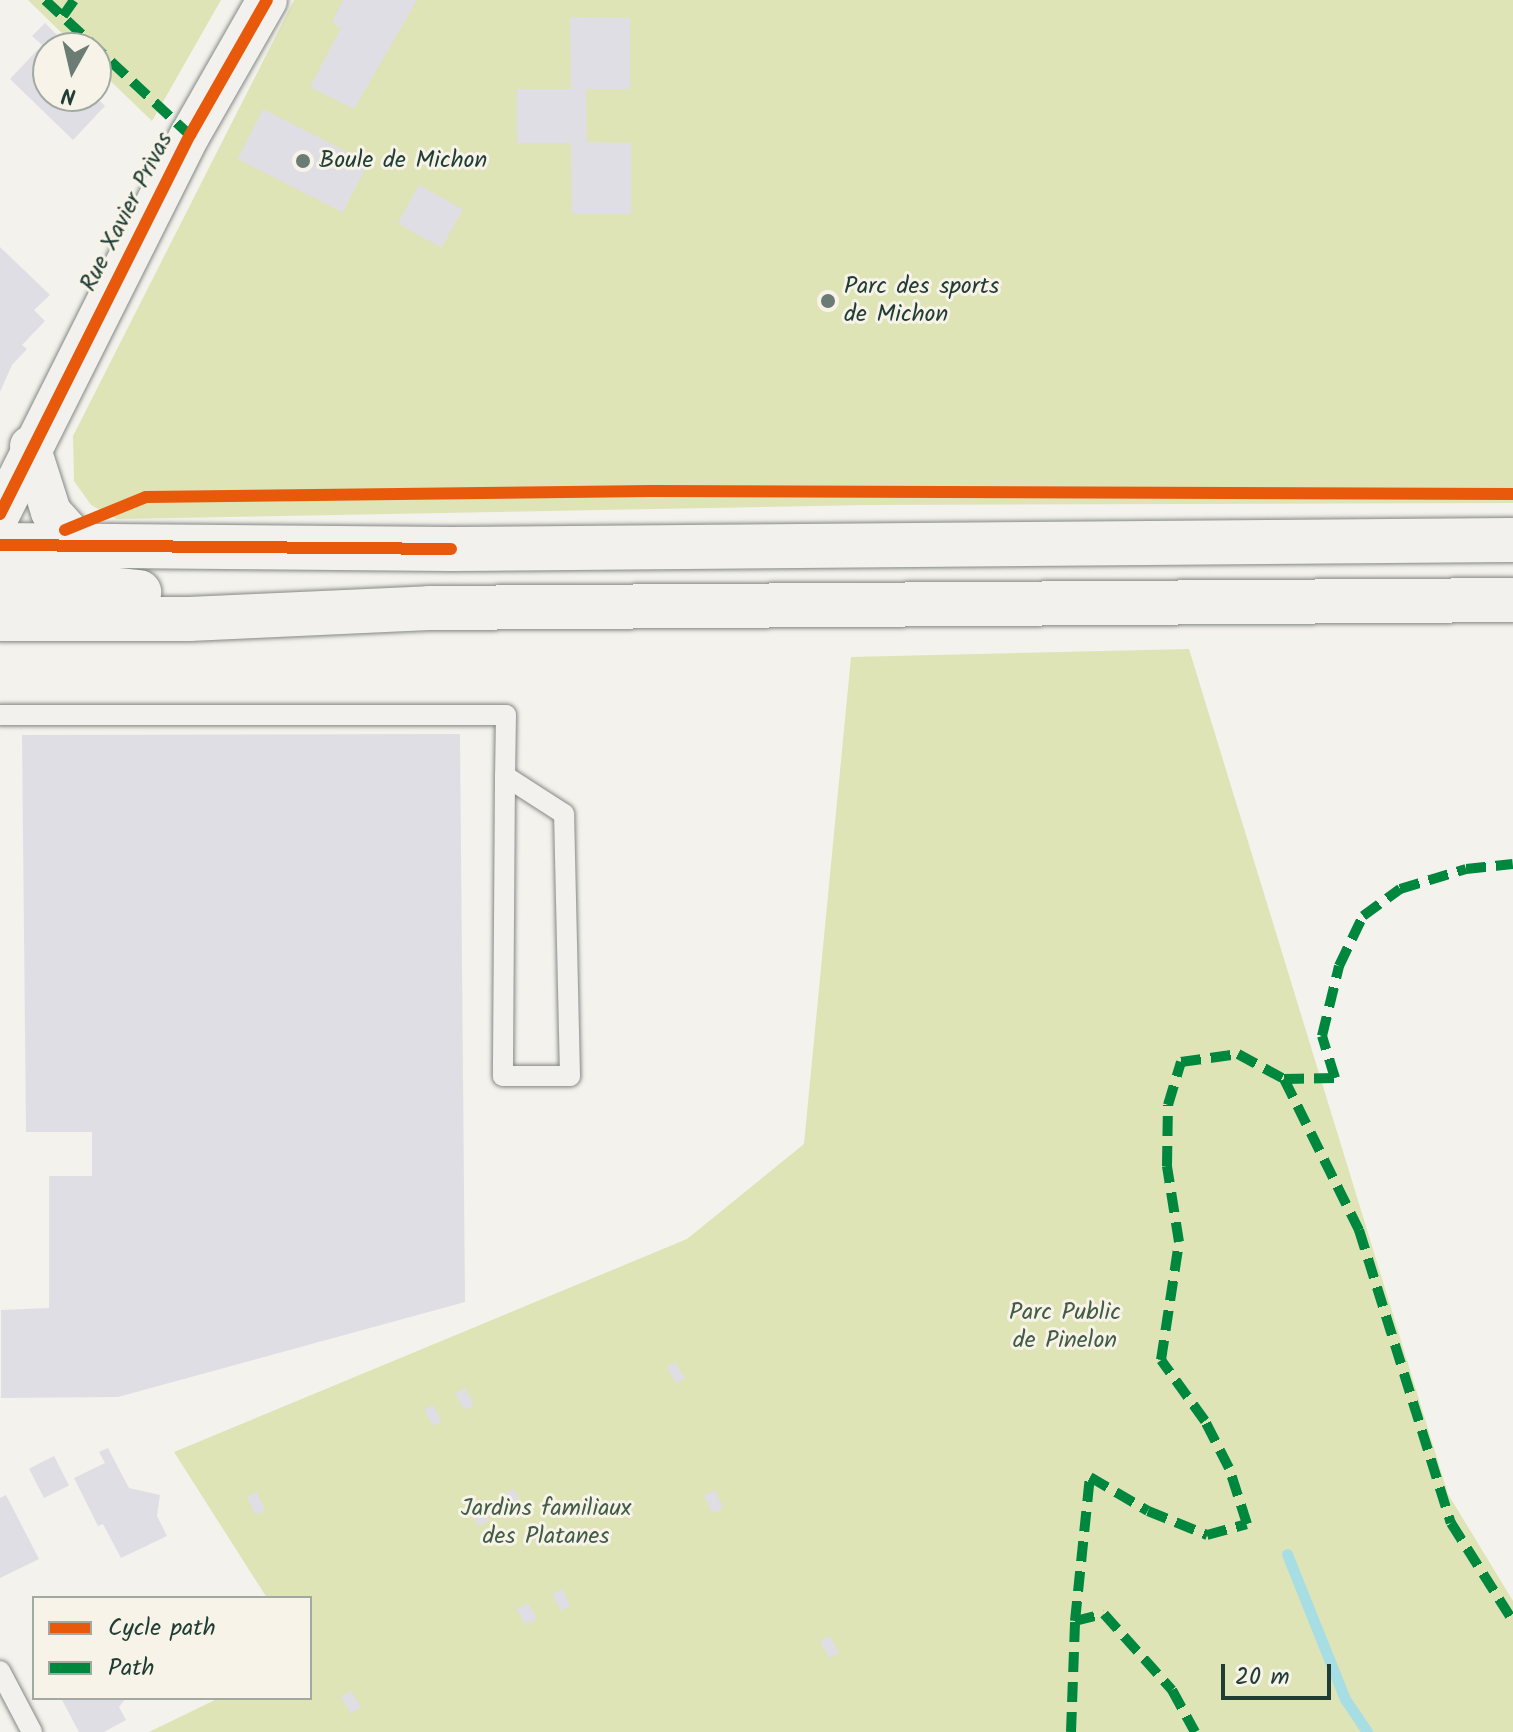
<!DOCTYPE html>
<html>
<head>
<meta charset="utf-8">
<style>
	body { margin:0 }
	#map { position:relative; width:1513px; height:1732px; overflow:hidden; background:#f4f2ec; font-family:Kalam,sans-serif }
	div>[style] { position:absolute }
	.green>* { inset:0; background:#dfe4b7 }
	.stream>* { height:11px; margin:-5.5px; padding:0 5.5px; transform-origin:5.5px; border-radius:5.5px; background:#a7dee4 }
	.building>* { inset:0; background:#dfdee4; transform-origin:0 0 }
	.roads { filter:drop-shadow(0 0 2px #848985) drop-shadow(0 0 2px #848985) }
	.service>* { height:20px; margin:-10px; padding:0 10px; transform-origin:10px; border-radius:10px; background:#f2f1ed }
	.minor>* { height:40px; margin:-20px; padding:0 20px; transform-origin:20px; border-radius:20px; background:#f2f1ed }
	.secondary>* { height:44px; margin:-22px; padding:0 22px; transform-origin:22px; border-radius:22px; background:#f2f1ed }
	.quiet>* { height:10px; margin-top:-5px; transform-origin:0; background:repeating-linear-gradient(90deg,#00873e 0 20px,transparent 0 30px) }
	.cycleway>* { height:12px; margin:-6px; padding:0 6px; transform-origin:6px; border-radius:6px; background:#e8590c }
	.dots>* { width:22px; height:22px; translate:-50% -50%; box-sizing:border-box; border:4px solid #f7f3e8; border-radius:50% }
	span { translate:-50% -50%; white-space:nowrap; text-align:center; line-height:1.15; -webkit-text-stroke:6px #f7f3e8; paint-order:stroke }
	.poi-label { font-size:24px; color:#1f3d34 }
	.left { translate:0 -50%; text-align:left }
	.street-label { font-size:24px; color:#1f3d34 }
	.park-label { font-size:24px; color:#425c45 }
	.legend { position:absolute; left:32px; top:1596px; width:280px; height:104px; box-sizing:border-box; background:#f7f3e8; border:2px solid #a1aaa0; margin:0; padding:10px 14px; list-style:none; font-size:24px; color:#1f3d34 }
	.legend li { display:flex; align-items:center; gap:16px; height:40px }
	.legend b { width:40px; border:2px solid #a1aaa0 }
	.north { position:absolute; left:32px; top:32px; width:80px; height:80px; box-sizing:border-box; background:#f7f3e8; border:2px solid #a1aaa0; border-radius:50%; rotate:188deg; font-size:22px; font-weight:700; line-height:32px; text-align:center; color:#1f3d34 }
	.north::after { content:''; display:block; margin:auto; width:28px; height:36px; background:#6a7c74; clip-path:polygon(50% 0,100% 100%,50% 72%,0 100%) }
	.scale { position:absolute; left:1221px; top:1664px; width:110px; height:36px; box-sizing:border-box; border:4px solid #1f3d34; border-top:0; padding-left:10px; font-size:24px; line-height:28px; white-space:nowrap; color:#1f3d34; -webkit-text-stroke:6px #f7f3e8; paint-order:stroke }
</style>
</head>
<body>
<div id="map">
	<div class="green">
		<i style="clip-path:polygon(28px 0,221px 0,152px 121px,96px 67px,96px 48px,77px 48px)"></i>
		<i style="clip-path:polygon(294px 0,1513px 0,1513px 503px,866px 505px,117px 519px,91px 505px,74px 481px,73px 436px)"></i>
		<i style="clip-path:polygon(1189px 649px,1448px 1494px,1513px 1601px,1513px 1732px,149px 1732px,219px 1698px,310px 1698px,310px 1598px,267px 1598px,174px 1452px,687px 1239px,804px 1144px,851px 657px)"></i>
	</div>
	<div class="stream">
		<i style="left:1287px;top:1554px;width:156px;rotate:68.2deg"></i>
		<i style="left:1345px;top:1699px;width:40px;rotate:56deg"></i>
	</div>
	<div class="building">
		<i style="clip-path:polygon(343px 0,417px 0,354px 109px,310px 87px,341px 28px,332px 22px)"></i>
		<i style="clip-path:polygon(570px 17px,630px 18px,630px 89px,586px 89px,587px 142px,631px 143px,631px 214px,572px 214px,571px 143px,517px 143px,517px 89px,571px 89px)"></i>
		<i style="clip-path:polygon(45px 23px,67px 45px,48px 48px,48px 96px,95px 96px,105px 106px,73px 140px,10px 79px,42px 45px,32px 36px)"></i>
		<i style="left:263px;top:109px;width:118px;height:56px;rotate:27deg"></i>
		<i style="left:419px;top:185px;width:50px;height:44px;rotate:29deg"></i>
		<i style="clip-path:polygon(0 247px,50px 295px,34px 310px,45px 321px,22px 345px,27px 349px,12px 365px,0 392px)"></i>
		<i style="clip-path:polygon(460px 734px,465px 1302px,118px 1397px,1px 1398px,1px 1310px,49px 1308px,49px 1176px,92px 1176px,92px 1132px,26px 1132px,22px 735px)"></i>
		<i style="left:675px;top:1362px;width:19px;height:10px;rotate:58deg"></i>
		<i style="left:465px;top:1388px;width:19px;height:11px;rotate:62deg"></i>
		<i style="left:433px;top:1405px;width:18px;height:10px;rotate:61deg"></i>
		<i style="clip-path:polygon(108px 1448px,129px 1488px,160px 1495px,157px 1516px,167px 1536px,121px 1558px,103px 1524px,98px 1526px,74px 1478px,105px 1463px,99px 1452px)"></i>
		<i style="left:54px;top:1456px;width:33px;height:28px;rotate:63deg"></i>
		<i style="left:514px;top:1489px;width:19px;height:11px;rotate:65deg"></i>
		<i style="left:715px;top:1490px;width:20px;height:12px;rotate:66deg"></i>
		<i style="left:257px;top:1492px;width:20px;height:11px;rotate:66deg"></i>
		<i style="clip-path:polygon(6px 1495px,39px 1559px,0 1578px,0 1498px)"></i>
		<i style="left:480px;top:1503px;width:20px;height:12px;rotate:63deg"></i>
		<i style="clip-path:polygon(563px 1589px,570px 1606px,561px 1611px,552px 1594px)"></i>
		<i style="left:528px;top:1603px;width:18px;height:13px;rotate:61deg"></i>
		<i style="left:830px;top:1636px;width:19px;height:11px;rotate:62deg"></i>
		<i style="left:351px;top:1691px;width:19px;height:12px;rotate:58deg"></i>
		<i style="clip-path:polygon(61px 1698px,126px 1698px,119px 1707px,126px 1720px,104px 1732px,79px 1732px)"></i>
	</div>
	<div class="roads">
		<div class="service">
			<i style="left:0;top:715px;width:506px"></i>
			<i style="left:506px;top:715px;width:61px;rotate:90.9deg"></i>
			<i style="left:505px;top:776px;width:300px;rotate:90.4deg"></i>
			<i style="left:503px;top:1076px;width:67px"></i>
			<i style="left:570px;top:1076px;width:262px;rotate:-91.3deg"></i>
			<i style="left:564px;top:814px;width:70px;rotate:-147.2deg"></i>
			<i style="left:0;top:1671px;width:69px;rotate:62.3deg"></i>
		</div>
		<div class="minor">
			<i style="left:30px;top:446px;width:69px;rotate:72.3deg"></i>
			<i style="left:51px;top:512px;width:43px;rotate:47.8deg"></i>
			<i style="left:0;top:514px;width:424px;rotate:-63.4deg"></i>
			<i style="left:190px;top:135px;width:155px;rotate:-60.3deg"></i>
		</div>
		<div class="secondary">
			<i style="left:0;top:545px;width:451px;rotate:0.5deg"></i>
			<i style="left:451px;top:549px;width:1062px;rotate:-0.49deg"></i>
			<i style="left:0;top:578px;width:140px;rotate:5.8deg"></i>
			<i style="left:0;top:619px;width:189px"></i>
			<i style="left:189px;top:619px;width:240px;rotate:-2.6deg"></i>
			<i style="left:429px;top:608px;width:1084px;rotate:-0.42deg"></i>
		</div>
	</div>
	<div class="quiet">
		<i style="left:45px;top:0;width:198px;rotate:43deg"></i>
		<i style="left:63px;top:16px;width:19px;rotate:-55deg"></i>
		<i style="left:1284px;top:1079px;width:169px;rotate:63.6deg"></i>
		<i style="left:1359px;top:1230px;width:307px;rotate:72.6deg"></i>
		<i style="left:1451px;top:1523px;width:116px;rotate:57.7deg"></i>
		<i style="left:1075px;top:1621px;width:30px;rotate:-14deg"></i>
		<i style="left:1104px;top:1614px;width:102px;rotate:48.2deg"></i>
		<i style="left:1172px;top:1690px;width:48px;rotate:61.3deg"></i>
		<i style="left:1071px;top:1732px;width:111px;rotate:-87.9deg"></i>
		<i style="left:1075px;top:1621px;width:145px;rotate:-84.1deg"></i>
		<i style="left:1090px;top:1477px;width:67px;rotate:30.4deg"></i>
		<i style="left:1148px;top:1511px;width:64px;rotate:22.1deg"></i>
		<i style="left:1207px;top:1535px;width:41px;rotate:-15.4deg"></i>
		<i style="left:1247px;top:1524px;width:59px;rotate:-107.8deg"></i>
		<i style="left:1229px;top:1468px;width:53px;rotate:-117.1deg"></i>
		<i style="left:1205px;top:1421px;width:75px;rotate:-125.8deg"></i>
		<i style="left:1161px;top:1360px;width:119px;rotate:-81.3deg"></i>
		<i style="left:1179px;top:1242px;width:77px;rotate:-99deg"></i>
		<i style="left:1167px;top:1166px;width:61px;rotate:-89.1deg"></i>
		<i style="left:1168px;top:1105px;width:45px;rotate:-73.2deg"></i>
		<i style="left:1181px;top:1062px;width:58px;rotate:-8deg"></i>
		<i style="left:1238px;top:1054px;width:52px;rotate:28.5deg"></i>
		<i style="left:1284px;top:1079px;width:51px;rotate:-1.1deg"></i>
		<i style="left:1335px;top:1078px;width:44px;rotate:-107.2deg"></i>
		<i style="left:1322px;top:1036px;width:72px;rotate:-76.3deg"></i>
		<i style="left:1339px;top:966px;width:55px;rotate:-64.4deg"></i>
		<i style="left:1363px;top:916px;width:46px;rotate:-36.1deg"></i>
		<i style="left:1400px;top:889px;width:69px;rotate:-16.9deg"></i>
		<i style="left:1466px;top:869px;width:47px;rotate:-6.1deg"></i>
	</div>
	<div class="cycleway">
		<i style="left:0;top:514px;width:424px;rotate:-63.4deg"></i>
		<i style="left:190px;top:135px;width:155px;rotate:-60.3deg"></i>
		<i style="left:65px;top:530px;width:87px;rotate:-22.2deg"></i>
		<i style="left:146px;top:497px;width:507px;rotate:-0.68deg"></i>
		<i style="left:653px;top:491px;width:860px;rotate:0.2deg"></i>
		<i style="left:0;top:545px;width:451px;rotate:0.5deg"></i>
	</div>
	<div class="dots">
		<i style="left:303px;top:161px;background:#6a7c74"></i>
		<i style="left:828px;top:301px;background:#6a7c74"></i>
	</div>
	<div class="poi-label">
		<span class="left" style="left:319px;top:161px">Boule de Michon</span>
		<span class="left" style="left:844px;top:301px">Parc des sports<br>de Michon</span>
	</div>
	<div class="street-label">
		<span style="left:127px;top:212px;rotate:-63deg">Rue Xavier Privas</span>
	</div>
	<div class="park-label">
		<span style="left:1065px;top:1327px">Parc Public<br>de Pinelon</span>
		<span style="left:546px;top:1523px">Jardins familiaux<br>des Platanes</span>
	</div>
	<ul class="legend">
	<li><b style="height:10px;background:#e8590c"></b>Cycle path</li>
	<li><b style="height:10px;background:#00873e"></b>Path</li>
	</ul>
	<div class="north">N</div>
	<div class="scale">20 m</div>
</div>
</body>
</html>
